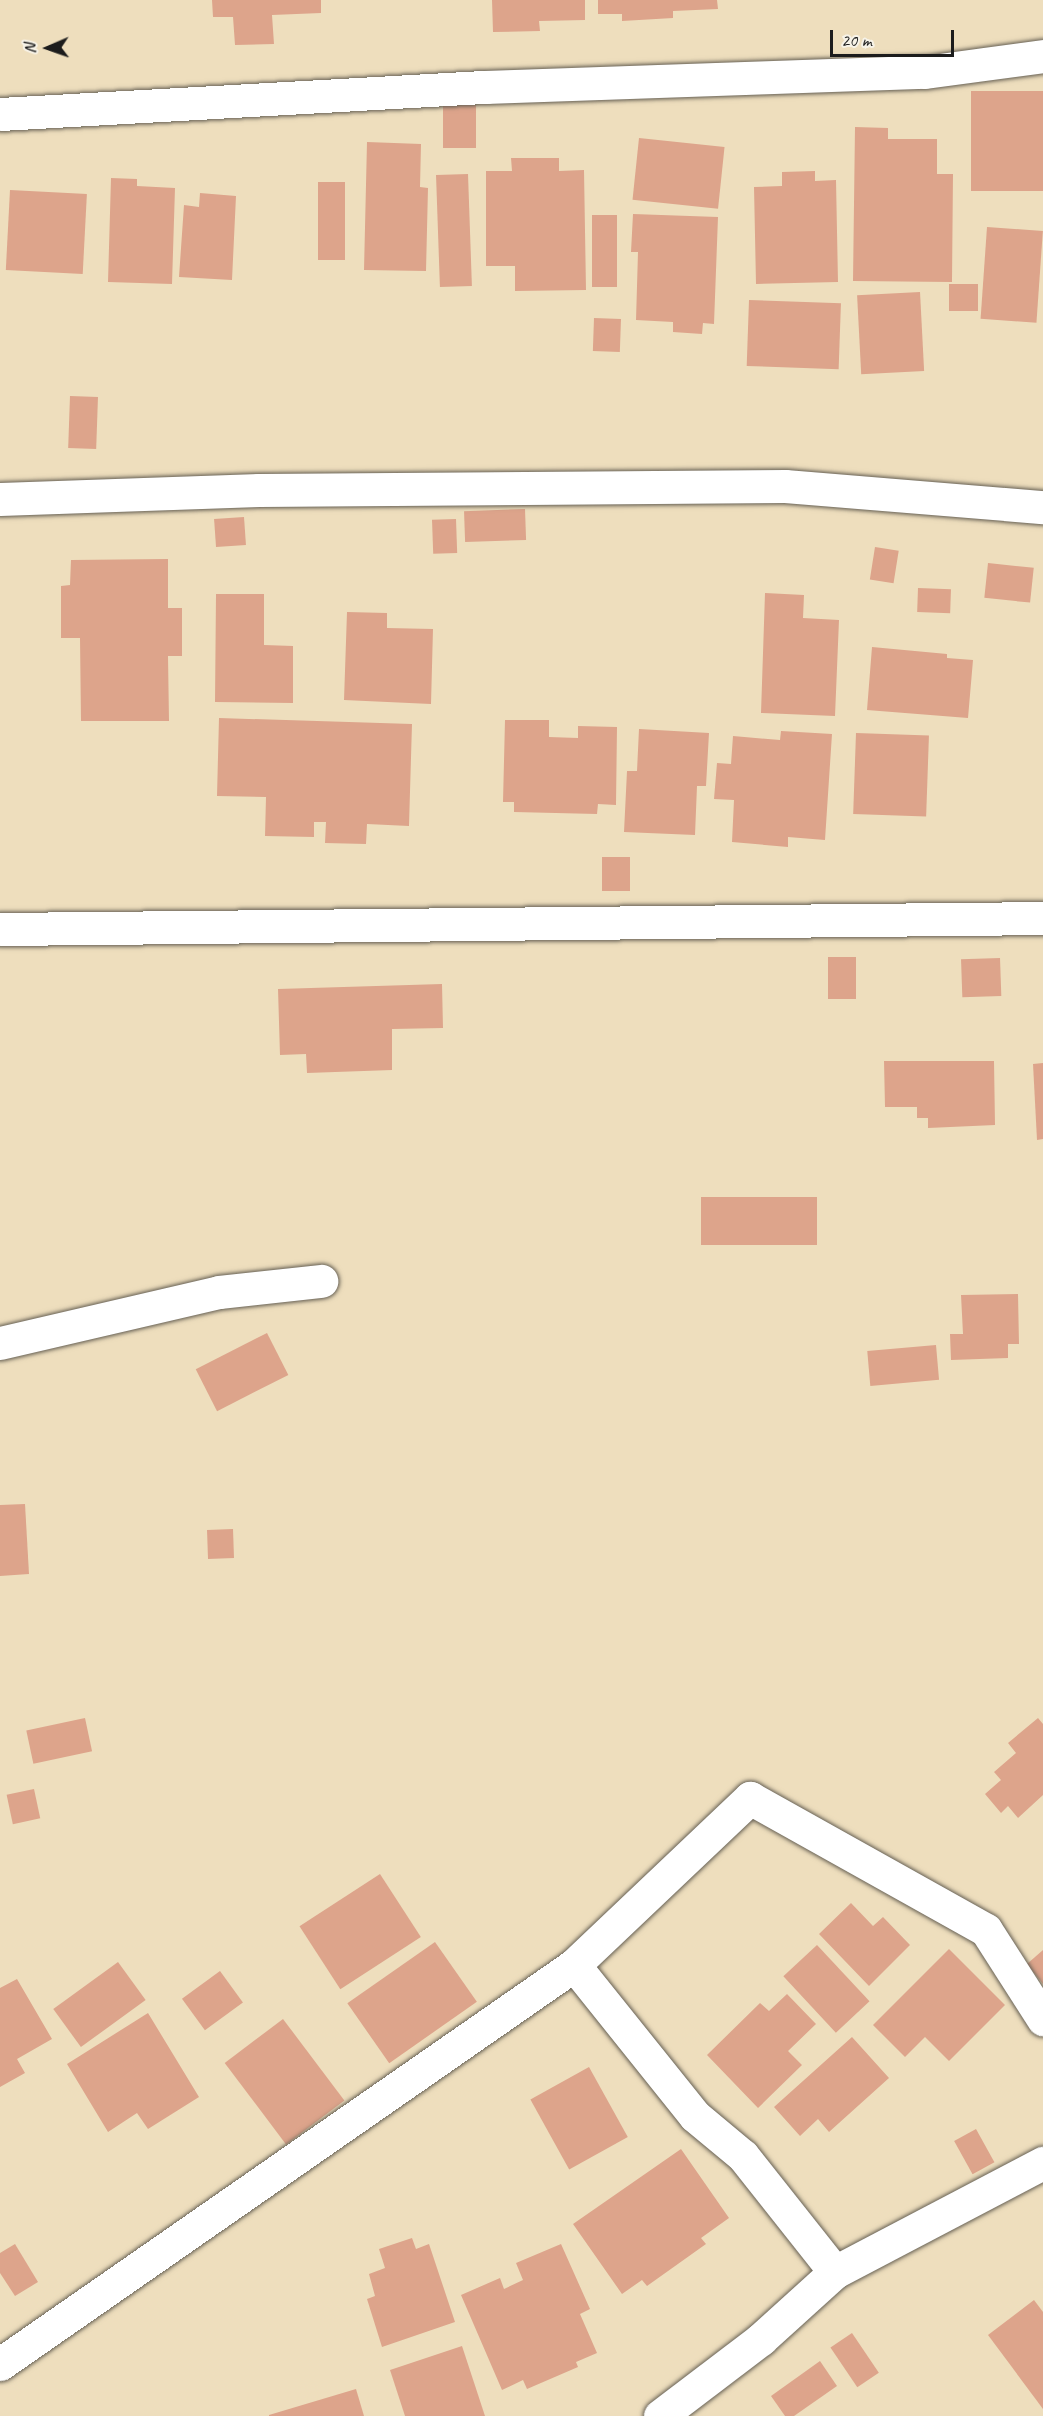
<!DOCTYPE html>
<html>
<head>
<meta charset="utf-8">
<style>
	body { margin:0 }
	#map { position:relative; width:1043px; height:2416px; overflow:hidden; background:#eedebd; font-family:Caveat,sans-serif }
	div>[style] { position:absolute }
	.building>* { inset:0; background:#dda48b; transform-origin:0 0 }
	.roads { filter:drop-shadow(0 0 2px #666054) drop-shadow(0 0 2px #666054) }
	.minor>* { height:33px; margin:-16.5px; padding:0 16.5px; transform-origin:16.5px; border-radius:16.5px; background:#fff }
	span { translate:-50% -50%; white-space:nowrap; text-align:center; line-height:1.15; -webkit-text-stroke:4.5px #f7f3e8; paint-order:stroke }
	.north { position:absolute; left:18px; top:18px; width:60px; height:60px; -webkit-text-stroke:4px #f7f3e8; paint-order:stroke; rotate:268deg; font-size:16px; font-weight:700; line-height:24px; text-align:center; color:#1c1c1c }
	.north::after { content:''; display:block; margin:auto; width:21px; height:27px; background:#1c1c1c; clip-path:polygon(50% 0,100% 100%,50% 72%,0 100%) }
	.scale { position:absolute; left:830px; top:30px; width:124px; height:27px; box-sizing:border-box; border:3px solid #1c1c1c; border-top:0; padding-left:8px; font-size:18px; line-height:21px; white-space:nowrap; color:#1c1c1c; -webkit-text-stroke:4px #f7f3e8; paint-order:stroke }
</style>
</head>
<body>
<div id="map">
	<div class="building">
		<i style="clip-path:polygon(212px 0,321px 0,321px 13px,272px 15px,274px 44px,235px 45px,233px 17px,213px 17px)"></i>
		<i style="clip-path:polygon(492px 0,585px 0,585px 20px,539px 21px,540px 31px,493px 32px)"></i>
		<i style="clip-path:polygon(598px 0,717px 0,718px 9px,673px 11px,673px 18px,622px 21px,622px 14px,598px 14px)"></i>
		<i style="left:1043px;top:91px;width:100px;height:72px;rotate:90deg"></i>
		<i style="left:443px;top:105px;width:33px;height:43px"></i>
		<i style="clip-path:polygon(855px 127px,888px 128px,888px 139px,937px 139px,937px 174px,953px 174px,952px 282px,853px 281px)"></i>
		<i style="left:639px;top:138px;width:86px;height:62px;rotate:6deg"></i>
		<i style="clip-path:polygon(367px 142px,421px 144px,420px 187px,428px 188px,426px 271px,364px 270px)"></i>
		<i style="clip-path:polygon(511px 158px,559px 158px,559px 171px,584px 170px,586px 290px,515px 291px,515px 266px,486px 266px,486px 171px,512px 171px)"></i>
		<i style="clip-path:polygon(815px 171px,815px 181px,836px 180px,838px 282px,756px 284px,754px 187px,782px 186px,782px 172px)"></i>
		<i style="left:468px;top:174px;width:112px;height:32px;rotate:88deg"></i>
		<i style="clip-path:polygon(111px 178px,137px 179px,137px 186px,175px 188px,172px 284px,108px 282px)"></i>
		<i style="left:318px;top:182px;width:27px;height:78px"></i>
		<i style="left:10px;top:190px;width:77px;height:80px;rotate:3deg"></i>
		<i style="clip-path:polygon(200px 193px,236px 196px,232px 280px,179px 277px,184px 205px,199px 207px)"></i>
		<i style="clip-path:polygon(633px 214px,718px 217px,714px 324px,703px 323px,702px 334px,673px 332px,673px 322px,636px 320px,638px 252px,631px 252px)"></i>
		<i style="left:592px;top:215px;width:25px;height:72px"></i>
		<i style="left:987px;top:227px;width:56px;height:92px;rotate:4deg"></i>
		<i style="left:949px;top:284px;width:29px;height:27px"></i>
		<i style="left:920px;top:292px;width:79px;height:63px;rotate:87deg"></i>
		<i style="left:749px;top:300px;width:92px;height:66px;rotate:2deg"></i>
		<i style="left:594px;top:318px;width:27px;height:33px;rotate:2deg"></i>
		<i style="left:70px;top:396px;width:28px;height:52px;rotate:2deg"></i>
		<i style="left:525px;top:509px;width:31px;height:61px;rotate:88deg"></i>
		<i style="left:244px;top:517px;width:28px;height:30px;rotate:86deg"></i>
		<i style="left:456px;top:519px;width:34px;height:24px;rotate:88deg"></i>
		<i style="left:875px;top:547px;width:24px;height:33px;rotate:9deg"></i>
		<i style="clip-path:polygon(168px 559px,168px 608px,182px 608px,182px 656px,168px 656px,169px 721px,81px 721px,80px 638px,61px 638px,61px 586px,70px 585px,71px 560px)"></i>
		<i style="left:988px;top:563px;width:46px;height:35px;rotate:6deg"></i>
		<i style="left:918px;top:588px;width:33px;height:24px;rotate:2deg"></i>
		<i style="clip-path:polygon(765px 593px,804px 595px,803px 618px,839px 620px,835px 716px,761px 713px)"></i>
		<i style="clip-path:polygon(216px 594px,264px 594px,264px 645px,293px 646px,293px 703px,215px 702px)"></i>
		<i style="clip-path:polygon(347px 612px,387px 613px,387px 628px,433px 629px,431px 704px,344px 700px)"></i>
		<i style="clip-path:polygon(872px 647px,947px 654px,947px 658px,973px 660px,968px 718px,867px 710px)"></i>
		<i style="clip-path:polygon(219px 718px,412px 724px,409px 826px,367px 824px,366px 844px,325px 843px,326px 822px,314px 822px,314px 837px,265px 836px,266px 797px,217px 796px)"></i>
		<i style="clip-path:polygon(505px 720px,549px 720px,549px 737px,578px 738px,578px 726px,617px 727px,616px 805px,598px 804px,597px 814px,514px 812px,514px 802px,503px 802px)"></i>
		<i style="clip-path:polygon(639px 729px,709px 733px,706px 786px,697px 786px,695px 835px,624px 832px,627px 771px,637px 771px)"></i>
		<i style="clip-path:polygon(781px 731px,832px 734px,825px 840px,788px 837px,788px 847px,732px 842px,734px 800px,714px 799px,717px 763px,731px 764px,733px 736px,780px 740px)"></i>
		<i style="left:856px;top:733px;width:73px;height:81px;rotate:2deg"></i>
		<i style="left:602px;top:857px;width:28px;height:34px"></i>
		<i style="left:828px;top:957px;width:28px;height:42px"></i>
		<i style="left:1000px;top:958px;width:38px;height:39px;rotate:88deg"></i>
		<i style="clip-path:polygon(442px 984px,443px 1028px,392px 1029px,392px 1070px,307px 1073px,306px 1054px,280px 1055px,278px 989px)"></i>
		<i style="clip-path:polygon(884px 1061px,994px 1061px,995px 1125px,928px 1128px,928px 1118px,917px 1118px,917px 1107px,885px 1107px)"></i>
		<i style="clip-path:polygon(1043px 1063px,1043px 1139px,1037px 1140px,1033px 1064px)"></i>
		<i style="left:817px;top:1197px;width:48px;height:116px;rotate:90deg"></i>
		<i style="clip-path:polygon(1018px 1294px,1019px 1344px,1008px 1344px,1008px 1358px,951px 1360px,950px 1334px,963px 1334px,961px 1295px)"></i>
		<i style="left:267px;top:1333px;width:47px;height:80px;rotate:63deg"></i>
		<i style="left:936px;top:1345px;width:35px;height:69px;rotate:85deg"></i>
		<i style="clip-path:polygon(25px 1504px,29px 1574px,0 1576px,0 1505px)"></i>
		<i style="left:233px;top:1529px;width:29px;height:26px;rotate:88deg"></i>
		<i style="left:85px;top:1718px;width:34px;height:60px;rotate:78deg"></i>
		<i style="clip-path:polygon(1038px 1718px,1043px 1724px,1043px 1795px,1018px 1818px,1008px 1806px,1001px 1813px,985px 1794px,1001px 1780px,994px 1772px,1016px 1753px,1008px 1743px)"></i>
		<i style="left:34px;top:1789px;width:30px;height:28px;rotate:78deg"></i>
		<i style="left:380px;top:1874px;width:75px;height:96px;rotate:57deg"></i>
		<i style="clip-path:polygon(851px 1903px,873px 1926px,883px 1917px,910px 1945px,869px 1986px,819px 1934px)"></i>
		<i style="left:435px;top:1942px;width:73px;height:107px;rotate:55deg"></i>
		<i style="left:817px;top:1945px;width:77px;height:46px;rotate:47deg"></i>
		<i style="clip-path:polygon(949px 1949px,1005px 2005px,949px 2061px,925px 2037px,905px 2057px,873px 2025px)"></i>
		<i style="clip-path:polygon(1043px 1950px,1043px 1984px,1027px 1964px)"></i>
		<i style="left:118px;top:1962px;width:47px;height:80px;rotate:54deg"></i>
		<i style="left:220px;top:1971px;width:39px;height:47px;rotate:54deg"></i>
		<i style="clip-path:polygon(17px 1979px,52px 2039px,17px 2059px,25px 2073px,0 2087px,0 1988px)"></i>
		<i style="clip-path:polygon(787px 1994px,816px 2024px,788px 2051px,802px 2065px,758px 2108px,707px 2055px,760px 2003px,769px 2011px)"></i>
		<i style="clip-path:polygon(148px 2013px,199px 2097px,148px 2129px,137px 2113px,108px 2132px,67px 2064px)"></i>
		<i style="left:283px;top:2019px;width:102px;height:73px;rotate:53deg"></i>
		<i style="clip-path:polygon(852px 2037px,889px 2078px,829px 2132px,818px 2119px,800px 2136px,774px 2107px)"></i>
		<i style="left:589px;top:2067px;width:80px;height:67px;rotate:61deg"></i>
		<i style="left:976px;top:2129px;width:38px;height:25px;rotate:61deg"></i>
		<i style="clip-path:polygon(681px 2149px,729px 2218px,701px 2238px,706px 2244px,647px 2286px,642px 2280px,622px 2294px,573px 2224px)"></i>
		<i style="clip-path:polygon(412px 2238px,416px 2249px,429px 2244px,455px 2322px,382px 2347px,367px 2299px,375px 2296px,369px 2274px,385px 2268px,379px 2249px)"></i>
		<i style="clip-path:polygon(15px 2244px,38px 2282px,15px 2296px,0 2273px,0 2253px)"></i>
		<i style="clip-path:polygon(561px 2244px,590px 2309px,580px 2314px,597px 2353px,576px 2362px,578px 2367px,527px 2389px,523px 2380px,502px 2390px,461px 2295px,500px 2278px,504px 2289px,523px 2280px,516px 2263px)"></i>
		<i style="clip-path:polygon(1034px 2300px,1043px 2312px,1043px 2409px,988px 2335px)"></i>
		<i style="left:852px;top:2333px;width:48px;height:26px;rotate:56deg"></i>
		<i style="clip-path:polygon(462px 2346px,485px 2416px,405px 2416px,390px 2370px)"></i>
		<i style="clip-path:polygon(820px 2361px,837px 2386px,794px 2416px,785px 2416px,771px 2396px)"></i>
		<i style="clip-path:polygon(356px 2389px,364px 2416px,269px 2416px,269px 2415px)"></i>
	</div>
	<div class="roads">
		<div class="minor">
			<i style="left:0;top:114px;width:486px;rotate:-3.2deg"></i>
			<i style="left:485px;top:87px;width:440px;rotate:-2deg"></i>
			<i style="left:925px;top:72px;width:119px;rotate:-7.7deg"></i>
			<i style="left:0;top:499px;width:259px;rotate:-2deg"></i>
			<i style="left:259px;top:490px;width:526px;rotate:-0.44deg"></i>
			<i style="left:785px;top:486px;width:259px;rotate:4.7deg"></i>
			<i style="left:0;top:929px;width:1043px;rotate:-0.6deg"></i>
			<i style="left:0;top:1343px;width:225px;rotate:-13.1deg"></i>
			<i style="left:219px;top:1292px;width:103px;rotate:-6.2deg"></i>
			<i style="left:574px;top:1965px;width:193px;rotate:51.3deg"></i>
			<i style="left:695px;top:2116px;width:62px;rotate:39.8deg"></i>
			<i style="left:743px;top:2156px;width:148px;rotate:51.6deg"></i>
			<i style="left:0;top:2364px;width:699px;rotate:-34.8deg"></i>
			<i style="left:574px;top:1965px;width:243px;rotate:-43.5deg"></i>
			<i style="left:750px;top:1798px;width:270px;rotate:29.2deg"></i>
			<i style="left:986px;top:1930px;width:106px;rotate:57.4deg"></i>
			<i style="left:660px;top:2416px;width:127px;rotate:-37.3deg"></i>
			<i style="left:761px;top:2339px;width:100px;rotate:-42.2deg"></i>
			<i style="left:835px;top:2272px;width:235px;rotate:-27.7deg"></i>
		</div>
	</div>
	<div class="north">N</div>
	<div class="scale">20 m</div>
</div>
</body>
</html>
